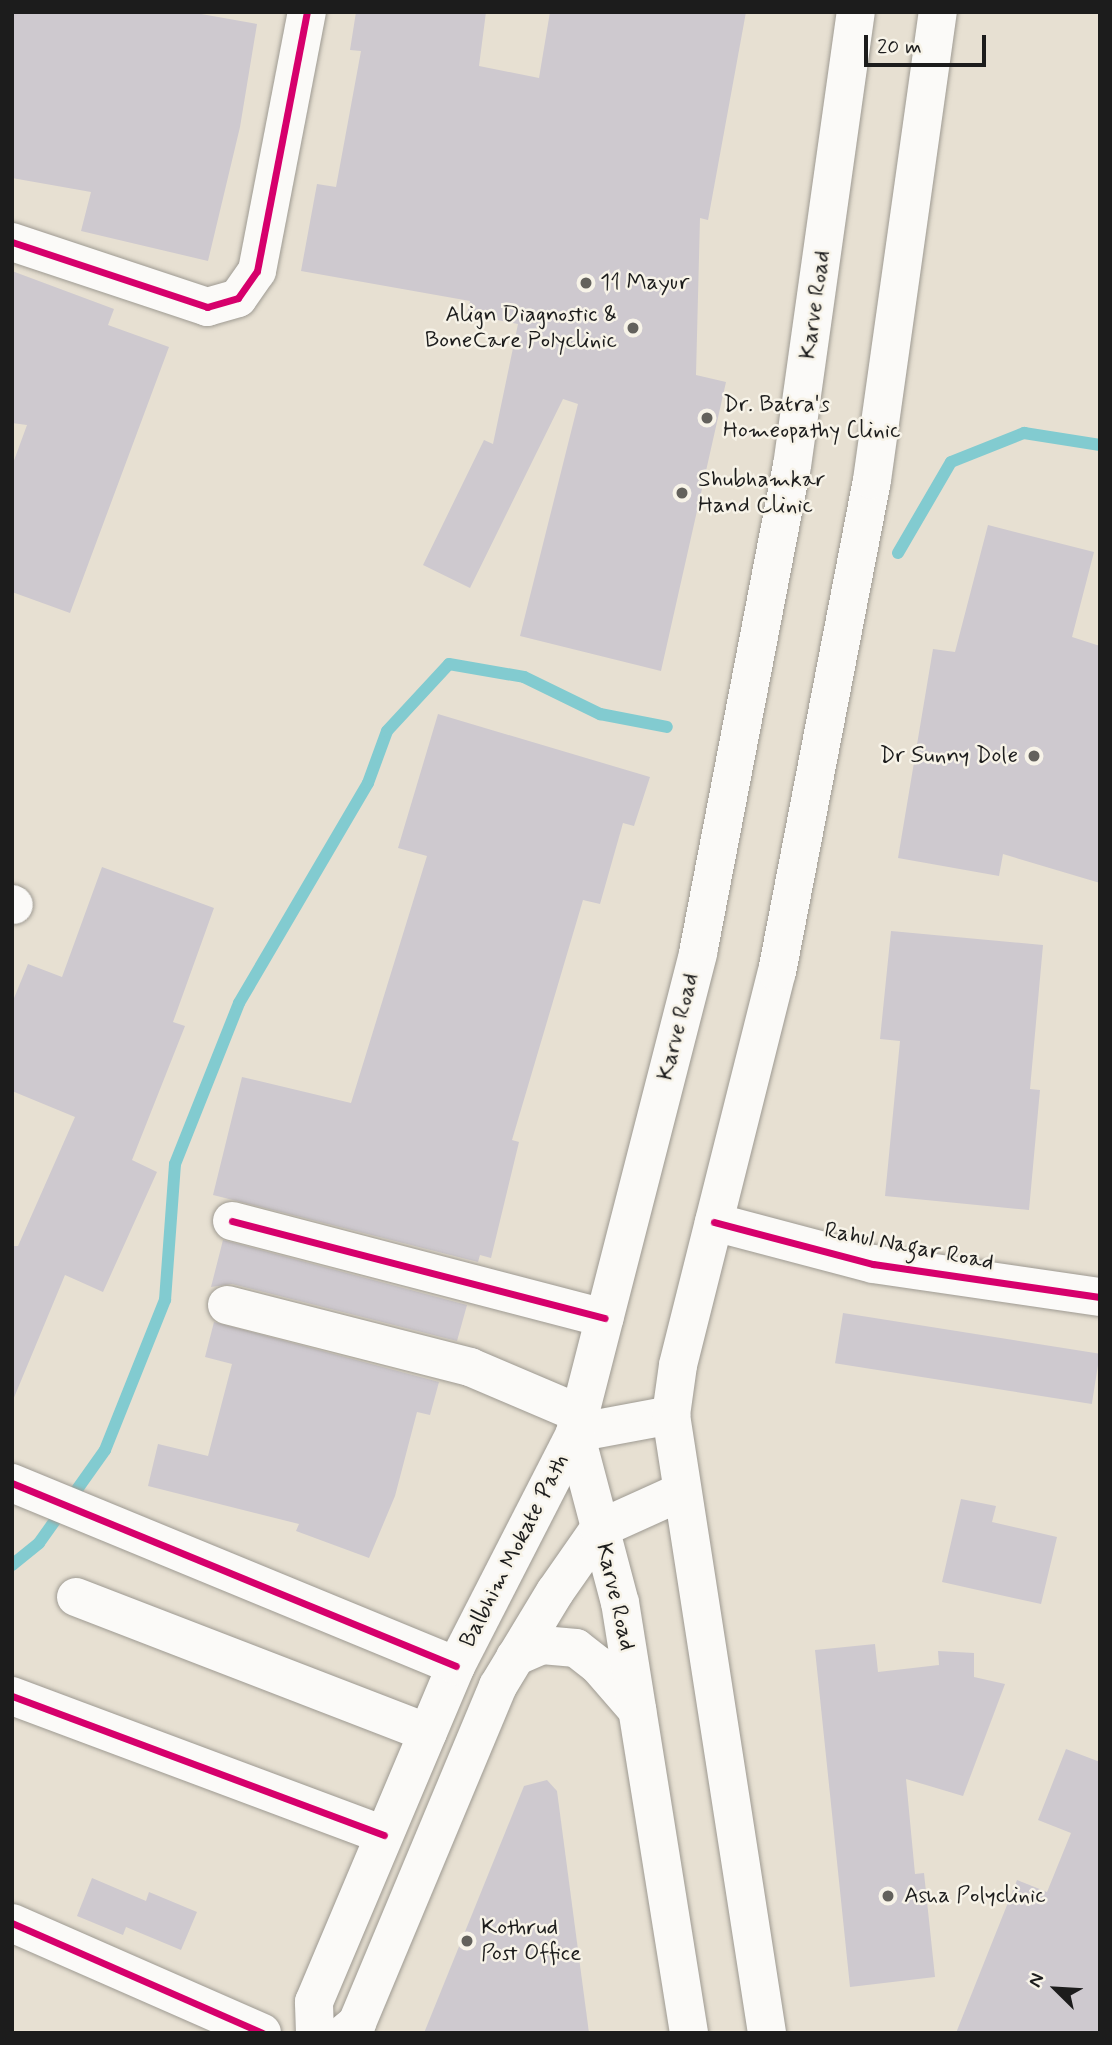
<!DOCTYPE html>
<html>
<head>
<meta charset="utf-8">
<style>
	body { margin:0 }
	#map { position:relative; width:1112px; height:2045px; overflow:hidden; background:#e7e0d2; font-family:Mynerve,sans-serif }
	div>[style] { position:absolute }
	.stream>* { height:12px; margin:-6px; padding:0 6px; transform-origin:6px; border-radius:6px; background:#82cbd0 }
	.building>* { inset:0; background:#cec9cf; transform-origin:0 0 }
	.roads { filter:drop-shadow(0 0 2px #9e9a92) drop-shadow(0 0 2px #9e9a92) }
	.street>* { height:38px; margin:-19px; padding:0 19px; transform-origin:19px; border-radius:19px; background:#fbfaf8 }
	.secondary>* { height:38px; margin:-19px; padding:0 19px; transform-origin:19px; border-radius:19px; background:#fbfaf8 }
	.primary>* { height:38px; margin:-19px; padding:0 19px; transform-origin:19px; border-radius:19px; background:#fbfaf8 }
	.cycleway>* { height:7px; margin:-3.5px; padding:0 3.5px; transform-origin:3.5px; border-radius:3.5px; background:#d6006c }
	.dots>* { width:19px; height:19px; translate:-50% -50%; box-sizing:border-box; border:4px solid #f7f3e8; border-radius:50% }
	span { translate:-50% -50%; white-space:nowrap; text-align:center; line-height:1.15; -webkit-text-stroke:5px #f7f3e8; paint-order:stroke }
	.poi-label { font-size:23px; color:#1c1c1c }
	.left { translate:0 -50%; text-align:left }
	.right { translate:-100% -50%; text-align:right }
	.street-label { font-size:23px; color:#1c1c1c }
	.frame { position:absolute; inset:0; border:14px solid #1c1c1c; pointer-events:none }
	.north { position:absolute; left:1021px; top:1954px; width:70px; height:70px; -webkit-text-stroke:5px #f7f3e8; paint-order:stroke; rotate:294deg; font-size:19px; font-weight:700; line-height:28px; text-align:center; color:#1c1c1c }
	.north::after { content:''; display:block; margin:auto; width:24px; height:32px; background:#1c1c1c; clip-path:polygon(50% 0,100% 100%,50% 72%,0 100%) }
	.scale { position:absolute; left:864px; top:35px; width:122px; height:32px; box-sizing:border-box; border:4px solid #1c1c1c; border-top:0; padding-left:9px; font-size:21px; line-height:24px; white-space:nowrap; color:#1c1c1c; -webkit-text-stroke:5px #f7f3e8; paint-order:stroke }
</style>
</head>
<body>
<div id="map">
	<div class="stream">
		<i style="left:898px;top:553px;width:105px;rotate:-59.8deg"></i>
		<i style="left:951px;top:462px;width:79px;rotate:-21.7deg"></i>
		<i style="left:1024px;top:433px;width:77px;rotate:9deg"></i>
		<i style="left:12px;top:1565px;width:35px;rotate:-39deg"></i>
		<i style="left:39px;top:1543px;width:114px;rotate:-54.6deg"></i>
		<i style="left:105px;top:1450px;width:162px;rotate:-68.2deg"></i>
		<i style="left:165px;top:1300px;width:136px;rotate:-85.8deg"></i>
		<i style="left:175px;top:1164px;width:173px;rotate:-68.3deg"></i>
		<i style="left:239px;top:1003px;width:255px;rotate:-59.6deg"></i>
		<i style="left:368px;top:783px;width:55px;rotate:-69.9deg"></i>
		<i style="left:387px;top:731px;width:91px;rotate:-47.2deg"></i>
		<i style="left:449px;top:664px;width:76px;rotate:9.8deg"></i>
		<i style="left:524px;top:677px;width:85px;rotate:26deg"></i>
		<i style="left:600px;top:714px;width:68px;rotate:11deg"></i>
	</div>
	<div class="building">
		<i style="clip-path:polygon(12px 12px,190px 12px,257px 24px,240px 127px,208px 261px,81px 231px,91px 192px,12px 178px)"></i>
		<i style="clip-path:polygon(356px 12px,486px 12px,479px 66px,539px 78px,550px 12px,746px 12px,708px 220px,700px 218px,696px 375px,726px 382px,661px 671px,520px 636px,578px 404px,563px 399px,470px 588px,423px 565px,484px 440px,493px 444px,518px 324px,467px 314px,470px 301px,301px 271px,317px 184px,336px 187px,361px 51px,350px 50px)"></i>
		<i style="clip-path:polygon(12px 271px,114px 309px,108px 325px,169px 347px,70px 613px,12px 592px,12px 466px,27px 425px,12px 423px)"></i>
		<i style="clip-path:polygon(988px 525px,1094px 552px,1072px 637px,1100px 646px,1100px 883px,1003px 854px,999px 876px,898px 858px,933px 649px,955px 652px)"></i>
		<i style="clip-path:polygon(438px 714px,650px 777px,634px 826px,623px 823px,600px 904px,583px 900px,512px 1140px,519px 1142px,491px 1258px,480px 1255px,478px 1262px,213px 1195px,242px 1077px,351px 1103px,427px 856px,398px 848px)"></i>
		<i style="clip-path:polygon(102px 867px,214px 908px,173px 1022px,185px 1026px,132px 1160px,157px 1172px,103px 1292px,65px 1275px,13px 1400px,12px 1246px,18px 1246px,75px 1117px,12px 1091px,12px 1003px,28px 964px,62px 977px)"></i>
		<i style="clip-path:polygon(891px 931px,1043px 945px,1030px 1089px,1040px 1090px,1029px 1210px,885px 1196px,900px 1041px,880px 1039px)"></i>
		<i style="clip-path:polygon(223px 1240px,467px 1305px,457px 1341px,232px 1284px,211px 1287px)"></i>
		<i style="left:843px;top:1313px;width:260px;height:51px;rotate:9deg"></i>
		<i style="clip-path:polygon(214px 1322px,439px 1382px,430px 1415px,417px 1412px,395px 1496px,369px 1558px,296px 1531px,299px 1524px,148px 1486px,158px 1444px,208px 1456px,232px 1364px,205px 1357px)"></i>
		<i style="clip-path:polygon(961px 1499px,996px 1506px,992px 1522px,1057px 1537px,1041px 1604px,942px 1582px)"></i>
		<i style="clip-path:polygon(875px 1644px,878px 1672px,939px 1665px,938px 1651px,974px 1653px,974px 1677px,1005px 1684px,963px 1796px,906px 1779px,915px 1874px,924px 1873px,935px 1977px,850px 1987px,815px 1650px)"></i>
		<i style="clip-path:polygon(1066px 1749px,1100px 1762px,1100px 2033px,956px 2033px,1017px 1880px,1047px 1892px,1071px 1833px,1038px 1820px)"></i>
		<i style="clip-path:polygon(547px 1780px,557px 1791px,589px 2033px,424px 2033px,524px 1786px)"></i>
		<i style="clip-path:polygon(92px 1878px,146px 1901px,149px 1892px,197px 1912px,181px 1950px,126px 1927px,123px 1935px,77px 1916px)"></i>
	</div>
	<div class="roads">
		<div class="street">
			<i style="left:12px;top:242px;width:206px;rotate:18.4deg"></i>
			<i style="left:207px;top:307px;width:32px;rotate:-16deg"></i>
			<i style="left:238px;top:298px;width:33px;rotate:-55deg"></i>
			<i style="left:257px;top:271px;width:264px;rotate:-79.1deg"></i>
			<i style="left:12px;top:904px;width:2px;rotate:27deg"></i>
			<i style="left:232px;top:1221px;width:385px;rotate:14.6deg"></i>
			<i style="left:227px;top:1305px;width:251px;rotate:14.3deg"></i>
			<i style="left:470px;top:1367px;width:120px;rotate:23.1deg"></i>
			<i style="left:12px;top:1483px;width:480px;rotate:22.4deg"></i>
			<i style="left:76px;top:1597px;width:377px;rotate:21.1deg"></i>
			<i style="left:12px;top:1696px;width:397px;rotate:20.5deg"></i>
			<i style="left:12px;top:1923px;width:273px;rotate:23.7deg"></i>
		</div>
		<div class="secondary">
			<i style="left:714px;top:1222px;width:164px;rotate:14.8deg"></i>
			<i style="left:873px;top:1264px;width:229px;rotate:8.3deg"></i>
			<i style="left:315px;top:2033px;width:31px;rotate:-92deg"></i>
			<i style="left:314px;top:2002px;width:365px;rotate:-67.1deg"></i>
			<i style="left:456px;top:1666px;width:262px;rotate:-62.9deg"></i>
			<i style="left:575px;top:1433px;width:98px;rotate:-10.6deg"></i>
			<i style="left:345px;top:2033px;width:16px;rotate:-40deg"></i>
			<i style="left:357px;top:2023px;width:365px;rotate:-67.3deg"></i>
			<i style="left:498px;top:1686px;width:110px;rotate:-58.8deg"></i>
			<i style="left:555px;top:1592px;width:77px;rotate:-55.1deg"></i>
			<i style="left:599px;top:1529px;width:90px;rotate:-24.3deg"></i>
		</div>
		<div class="primary">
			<i style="left:515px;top:1657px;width:30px;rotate:-24deg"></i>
			<i style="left:542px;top:1645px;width:34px;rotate:5deg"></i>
			<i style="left:576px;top:1648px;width:28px;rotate:38deg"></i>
			<i style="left:598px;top:1665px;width:60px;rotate:49.1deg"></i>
			<i style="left:689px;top:2033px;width:436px;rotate:-99.1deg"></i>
			<i style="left:620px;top:1603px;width:176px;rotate:-104.8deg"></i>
			<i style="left:575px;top:1433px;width:496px;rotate:-75.6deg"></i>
			<i style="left:698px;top:953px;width:496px;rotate:-79.1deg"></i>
			<i style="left:792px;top:466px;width:458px;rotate:-82deg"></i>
			<i style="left:767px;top:2033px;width:625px;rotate:-98.83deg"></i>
			<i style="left:671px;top:1415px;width:50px;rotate:-82deg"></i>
			<i style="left:678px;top:1365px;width:405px;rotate:-75.9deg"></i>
			<i style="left:777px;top:972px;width:501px;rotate:-79.07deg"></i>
			<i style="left:872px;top:480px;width:473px;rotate:-82deg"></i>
		</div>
	</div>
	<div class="cycleway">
		<i style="left:12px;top:242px;width:206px;rotate:18.4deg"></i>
		<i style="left:207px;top:307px;width:32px;rotate:-16deg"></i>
		<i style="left:238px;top:298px;width:33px;rotate:-55deg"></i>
		<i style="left:257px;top:271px;width:264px;rotate:-79.1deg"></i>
		<i style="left:232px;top:1221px;width:385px;rotate:14.6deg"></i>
		<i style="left:714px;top:1222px;width:164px;rotate:14.8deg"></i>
		<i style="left:873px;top:1264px;width:229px;rotate:8.3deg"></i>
		<i style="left:12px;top:1483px;width:480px;rotate:22.4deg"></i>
		<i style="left:12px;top:1696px;width:397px;rotate:20.5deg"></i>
		<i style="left:12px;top:1923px;width:273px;rotate:23.7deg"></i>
	</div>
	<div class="dots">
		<i style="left:586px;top:283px;background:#63615c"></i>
		<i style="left:633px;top:328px;background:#63615c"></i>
		<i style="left:707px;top:418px;background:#63615c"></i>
		<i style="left:682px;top:493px;background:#63615c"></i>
		<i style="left:1034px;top:756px;background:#63615c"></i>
		<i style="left:888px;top:1896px;background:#63615c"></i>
		<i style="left:467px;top:1941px;background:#63615c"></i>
	</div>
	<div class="poi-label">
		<span class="left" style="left:600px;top:283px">11 Mayur</span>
		<span class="right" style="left:617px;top:328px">Align Diagnostic &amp;<br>BoneCare Polyclinic</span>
		<span class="left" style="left:723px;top:418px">Dr. Batra's<br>Homeopathy Clinic</span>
		<span class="left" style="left:698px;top:493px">Shubhamkar<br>Hand Clinic</span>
		<span class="right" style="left:1018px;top:756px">Dr Sunny Dole</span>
		<span class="left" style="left:904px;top:1896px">Asha Polyclinic</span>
		<span class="left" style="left:481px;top:1941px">Kothrud<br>Post Office</span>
	</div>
	<div class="street-label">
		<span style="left:816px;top:305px;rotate:-82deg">Karve Road</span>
		<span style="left:679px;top:1027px;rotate:-76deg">Karve Road</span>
		<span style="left:909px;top:1247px;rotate:11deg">Rahul Nagar Road</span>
		<span style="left:515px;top:1551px;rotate:-63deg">Balbhim Mokate Path</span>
		<span style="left:615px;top:1597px;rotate:77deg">Karve Road</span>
	</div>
	<div class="frame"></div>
	<div class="north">N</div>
	<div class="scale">20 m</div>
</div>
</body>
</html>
